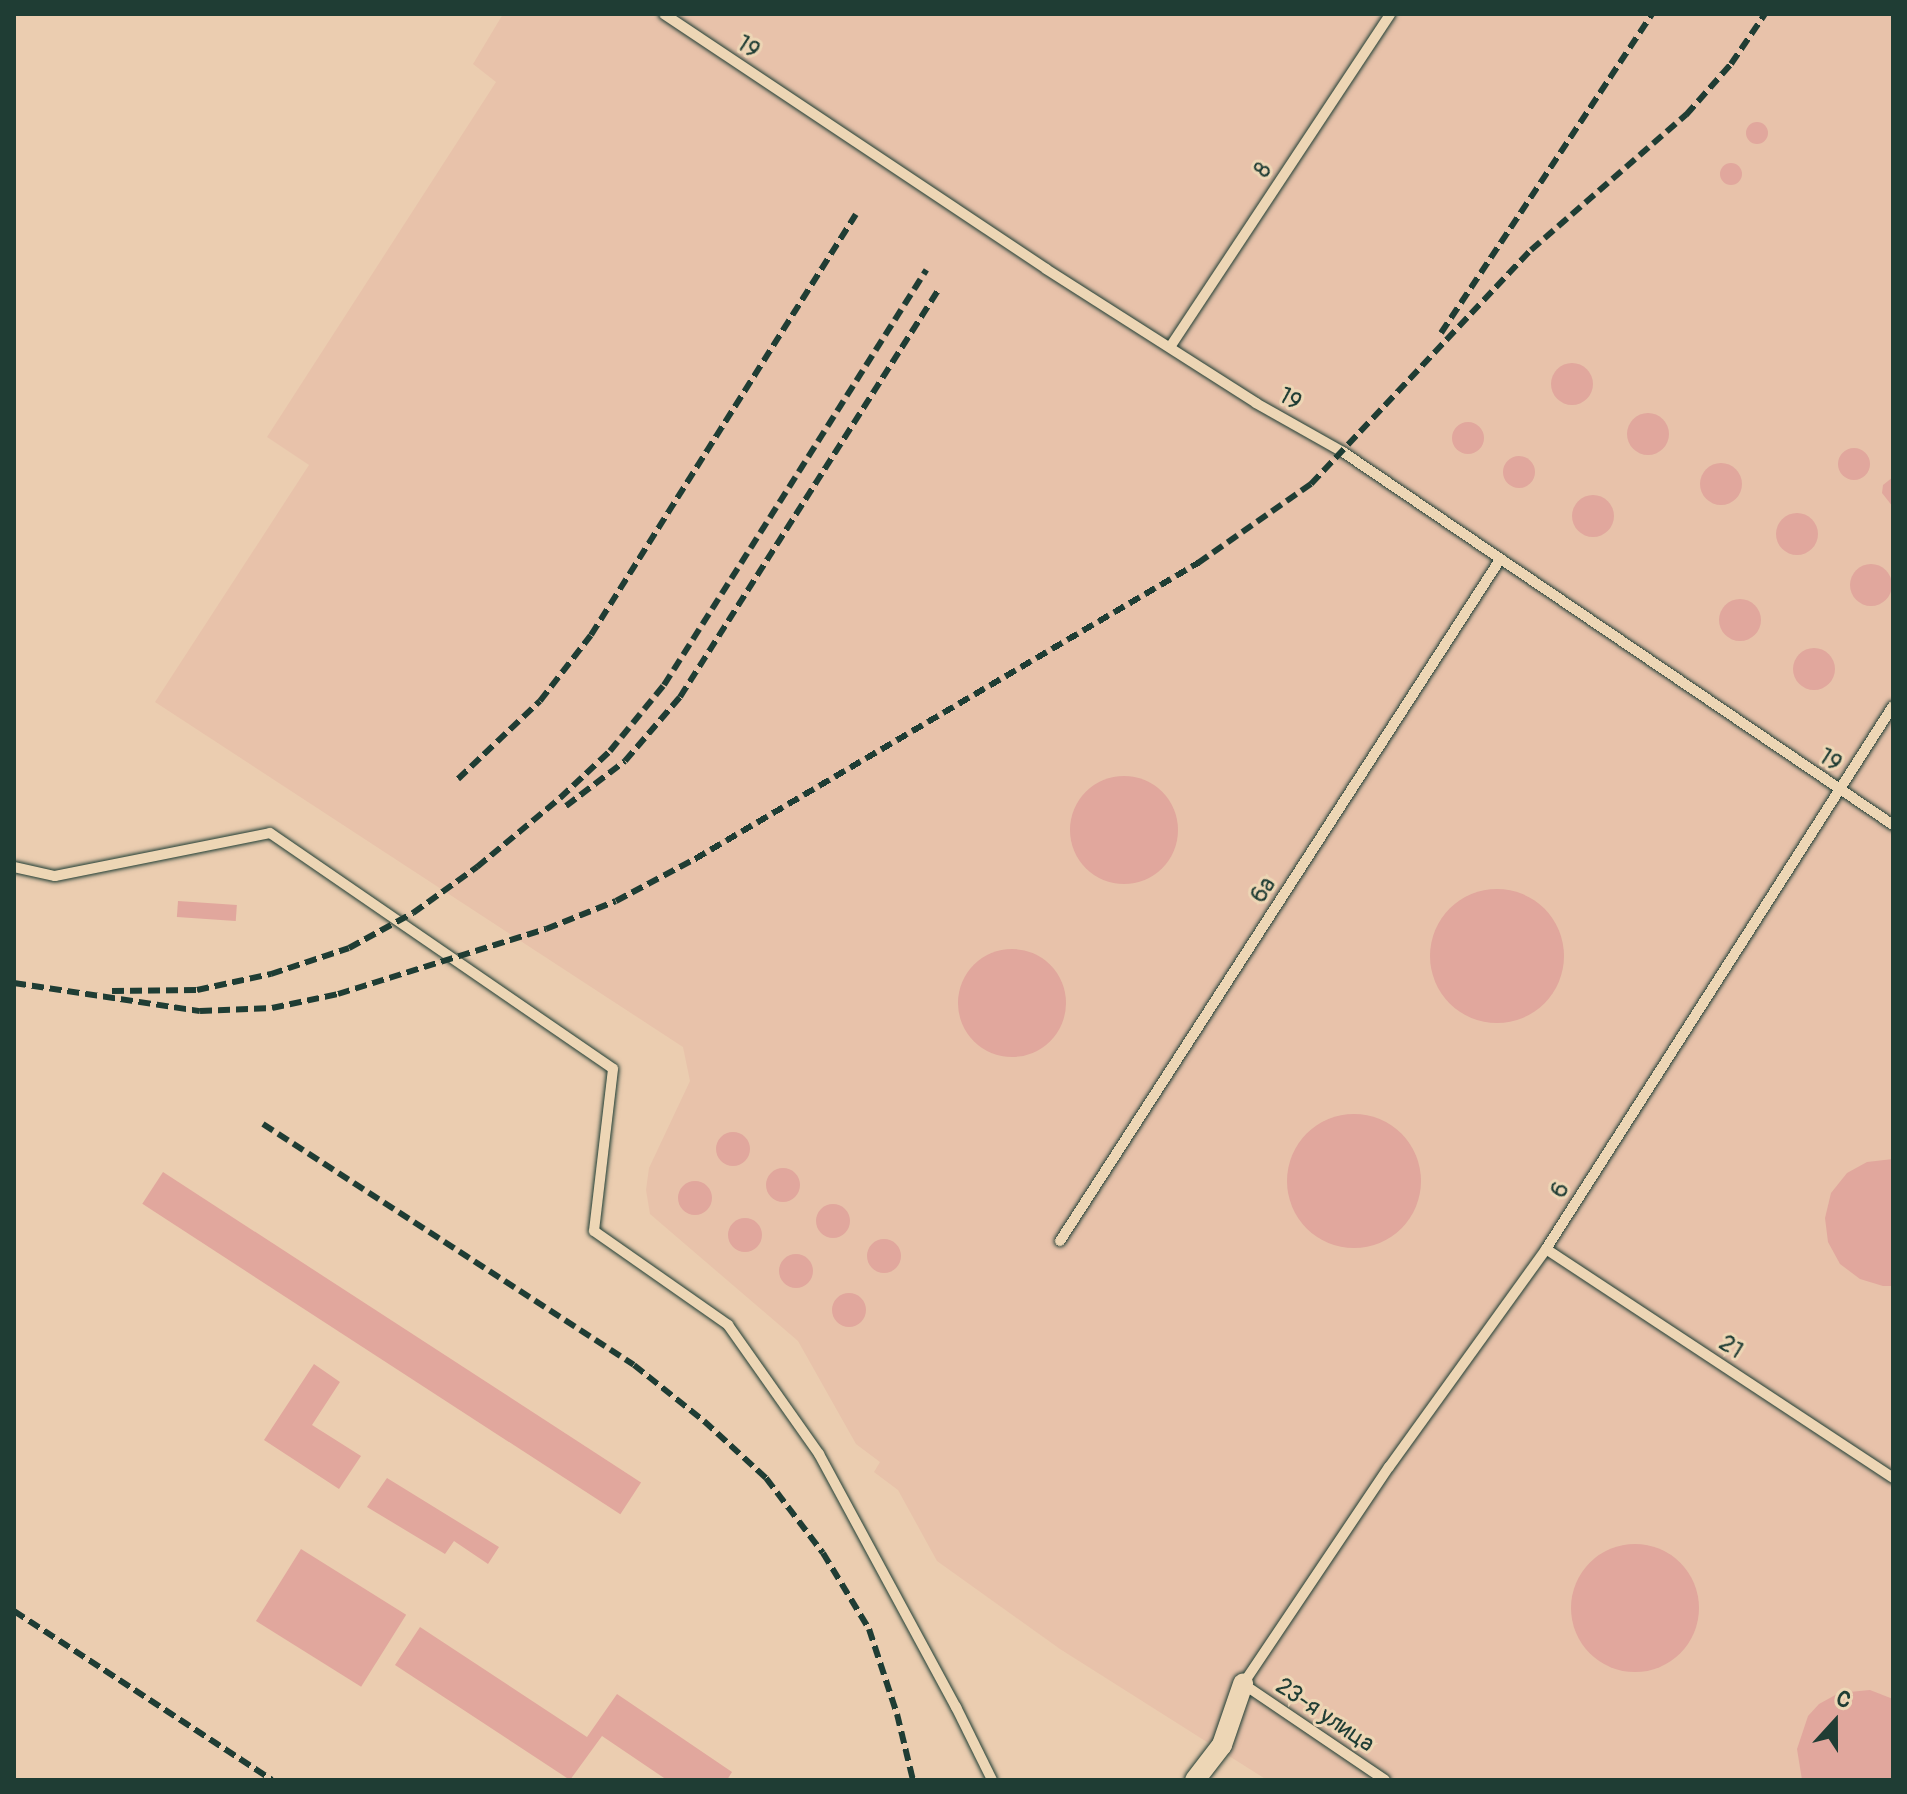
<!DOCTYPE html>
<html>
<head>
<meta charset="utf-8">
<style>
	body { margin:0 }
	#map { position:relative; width:1907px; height:1794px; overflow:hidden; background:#ebcdb0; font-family:Pangolin,sans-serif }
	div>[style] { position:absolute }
	.built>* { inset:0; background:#e8c2aa }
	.building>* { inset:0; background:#e1a79d; transform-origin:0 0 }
	.round { border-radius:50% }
	.roads { filter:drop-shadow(0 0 2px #1f3d34) drop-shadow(0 0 2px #1f3d34) }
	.lane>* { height:10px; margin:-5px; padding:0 5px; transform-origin:5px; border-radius:5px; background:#edd6b5 }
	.street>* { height:20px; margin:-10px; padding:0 10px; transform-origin:10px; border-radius:10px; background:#edd6b5 }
	.rail>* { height:6px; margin-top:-3px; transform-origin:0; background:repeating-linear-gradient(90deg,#1f3d34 0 12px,transparent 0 18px) }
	span { translate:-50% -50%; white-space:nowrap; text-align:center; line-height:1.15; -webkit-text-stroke:6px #edd6b5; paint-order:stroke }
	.street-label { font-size:24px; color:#1f3d34 }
	.frame { position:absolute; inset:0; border:16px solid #1f3d34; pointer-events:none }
	.north { position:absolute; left:1795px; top:1682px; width:80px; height:80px; -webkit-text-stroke:6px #edd6b5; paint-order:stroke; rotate:21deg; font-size:22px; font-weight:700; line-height:32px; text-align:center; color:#1f3d34 }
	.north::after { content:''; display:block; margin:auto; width:28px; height:36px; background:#1f3d34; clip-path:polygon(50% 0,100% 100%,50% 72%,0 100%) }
</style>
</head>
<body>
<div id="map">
	<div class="built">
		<i style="clip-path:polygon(503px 14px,1893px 14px,1893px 1780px,1267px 1780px,1060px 1649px,937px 1561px,898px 1490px,874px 1472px,880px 1462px,856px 1444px,798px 1341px,650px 1214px,646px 1190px,649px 1168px,690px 1081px,683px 1047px,155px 702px,309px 465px,267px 437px,496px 82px,473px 64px)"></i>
	</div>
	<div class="building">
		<i class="round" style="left:1746px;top:122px;width:22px;height:22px"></i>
		<i class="round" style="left:1720px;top:163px;width:22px;height:22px"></i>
		<i class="round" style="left:1551px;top:363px;width:42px;height:42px"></i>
		<i class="round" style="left:1627px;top:413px;width:42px;height:42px"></i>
		<i class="round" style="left:1452px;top:422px;width:32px;height:32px"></i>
		<i class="round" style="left:1838px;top:448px;width:32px;height:32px"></i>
		<i class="round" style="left:1503px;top:456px;width:32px;height:32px"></i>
		<i class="round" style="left:1700px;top:463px;width:42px;height:42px"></i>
		<i style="clip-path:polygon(1893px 477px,1893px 507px,1882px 493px,1883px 485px)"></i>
		<i class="round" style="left:1572px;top:495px;width:42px;height:42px"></i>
		<i class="round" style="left:1776px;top:513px;width:42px;height:42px"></i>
		<i class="round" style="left:1850px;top:564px;width:42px;height:42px"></i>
		<i class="round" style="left:1719px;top:599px;width:42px;height:42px"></i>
		<i class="round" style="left:1793px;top:648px;width:42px;height:42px"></i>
		<i class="round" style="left:1070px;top:776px;width:108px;height:108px"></i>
		<i class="round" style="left:1430px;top:889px;width:134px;height:134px"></i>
		<i style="left:178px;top:901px;width:59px;height:16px;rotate:4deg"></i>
		<i class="round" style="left:958px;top:949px;width:108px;height:108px"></i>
		<i class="round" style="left:1287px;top:1114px;width:134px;height:134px"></i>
		<i class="round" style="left:716px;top:1132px;width:34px;height:34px"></i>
		<i style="clip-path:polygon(1893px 1159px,1893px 1286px,1883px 1286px,1860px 1279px,1840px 1264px,1828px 1242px,1825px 1218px,1831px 1193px,1847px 1173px,1867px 1162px)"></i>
		<i class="round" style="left:766px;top:1168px;width:34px;height:34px"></i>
		<i style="left:163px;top:1172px;width:570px;height:38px;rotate:33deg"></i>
		<i class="round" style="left:678px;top:1181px;width:34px;height:34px"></i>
		<i class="round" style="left:816px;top:1204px;width:34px;height:34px"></i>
		<i class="round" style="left:728px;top:1218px;width:34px;height:34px"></i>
		<i class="round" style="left:867px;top:1239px;width:34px;height:34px"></i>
		<i class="round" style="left:779px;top:1254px;width:34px;height:34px"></i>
		<i class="round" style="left:832px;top:1293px;width:34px;height:34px"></i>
		<i style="clip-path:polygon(314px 1364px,340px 1382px,312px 1425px,361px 1456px,339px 1489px,264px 1440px)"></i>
		<i style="clip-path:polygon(387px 1478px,499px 1547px,488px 1564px,454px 1541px,445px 1554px,367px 1507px)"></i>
		<i class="round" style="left:1571px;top:1544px;width:128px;height:128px"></i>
		<i style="left:301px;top:1549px;width:124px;height:85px;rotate:32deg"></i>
		<i style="clip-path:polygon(420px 1627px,587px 1737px,617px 1694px,732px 1772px,727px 1780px,667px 1780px,602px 1736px,570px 1780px,395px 1665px)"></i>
		<i style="clip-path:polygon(1870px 1690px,1893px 1699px,1893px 1780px,1802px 1780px,1797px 1749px,1808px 1716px,1819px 1704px,1839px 1693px)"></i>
	</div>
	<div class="roads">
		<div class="lane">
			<i style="left:664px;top:14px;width:459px;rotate:33.7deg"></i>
			<i style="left:1046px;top:269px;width:249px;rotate:32.5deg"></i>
			<i style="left:1256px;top:403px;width:100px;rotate:29.4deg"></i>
			<i style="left:1343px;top:452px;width:665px;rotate:34.14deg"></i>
			<i style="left:1170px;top:347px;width:399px;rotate:-56.5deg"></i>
			<i style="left:14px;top:867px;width:42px;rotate:12.4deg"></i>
			<i style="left:55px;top:876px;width:219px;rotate:-11.3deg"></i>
			<i style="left:270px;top:833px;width:416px;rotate:34.5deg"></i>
			<i style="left:613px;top:1069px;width:163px;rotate:96.7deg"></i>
			<i style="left:594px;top:1231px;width:164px;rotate:35deg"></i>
			<i style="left:728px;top:1325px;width:158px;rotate:54.8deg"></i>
			<i style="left:819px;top:1454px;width:288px;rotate:61.6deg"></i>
			<i style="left:956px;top:1707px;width:81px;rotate:63.7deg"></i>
			<i style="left:1060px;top:1241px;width:809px;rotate:-57.15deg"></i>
			<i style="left:1546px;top:1249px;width:416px;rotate:33.4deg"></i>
			<i style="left:1385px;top:1780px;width:171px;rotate:-145.9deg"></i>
			<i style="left:1243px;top:1684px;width:262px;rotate:-56.1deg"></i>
			<i style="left:1389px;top:1467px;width:269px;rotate:-54.2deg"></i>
			<i style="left:1546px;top:1249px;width:644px;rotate:-57.42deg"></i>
		</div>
		<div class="street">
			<i style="left:1195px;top:1780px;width:44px;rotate:-52.4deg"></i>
			<i style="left:1222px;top:1745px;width:65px;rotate:-71deg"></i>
		</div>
	</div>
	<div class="rail">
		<i style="left:1441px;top:333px;width:382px;rotate:-56.5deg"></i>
		<i style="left:458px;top:779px;width:113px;rotate:-43.6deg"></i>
		<i style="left:540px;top:701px;width:83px;rotate:-52.3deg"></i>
		<i style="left:591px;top:635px;width:497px;rotate:-57.8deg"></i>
		<i style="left:566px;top:806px;width:74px;rotate:-37.3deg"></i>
		<i style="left:625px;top:761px;width:84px;rotate:-49.3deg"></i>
		<i style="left:680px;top:697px;width:483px;rotate:-57.6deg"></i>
		<i style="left:14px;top:983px;width:188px;rotate:8.6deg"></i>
		<i style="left:200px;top:1011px;width:72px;rotate:-2.4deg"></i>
		<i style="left:272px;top:1008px;width:67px;rotate:-12deg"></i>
		<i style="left:338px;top:994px;width:218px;rotate:-17.4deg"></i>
		<i style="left:546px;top:929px;width:75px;rotate:-21.8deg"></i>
		<i style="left:616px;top:901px;width:89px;rotate:-28deg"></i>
		<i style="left:695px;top:859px;width:584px;rotate:-30.48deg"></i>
		<i style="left:1198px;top:563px;width:138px;rotate:-35deg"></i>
		<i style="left:1311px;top:484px;width:321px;rotate:-46.8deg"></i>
		<i style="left:1531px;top:250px;width:206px;rotate:-41.1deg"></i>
		<i style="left:1686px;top:115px;width:68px;rotate:-48.6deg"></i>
		<i style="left:1731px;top:64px;width:60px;rotate:-55.8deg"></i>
		<i style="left:112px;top:991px;width:85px;rotate:-0.7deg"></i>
		<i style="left:197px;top:990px;width:76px;rotate:-12.2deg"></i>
		<i style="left:271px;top:974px;width:82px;rotate:-18.4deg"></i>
		<i style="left:349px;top:948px;width:73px;rotate:-28.7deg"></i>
		<i style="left:413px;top:913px;width:79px;rotate:-35.7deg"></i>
		<i style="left:477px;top:867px;width:108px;rotate:-39.7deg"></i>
		<i style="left:560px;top:798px;width:69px;rotate:-43.2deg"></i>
		<i style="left:610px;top:751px;width:85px;rotate:-50.7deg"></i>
		<i style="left:664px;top:685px;width:491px;rotate:-57.7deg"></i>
		<i style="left:263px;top:1124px;width:442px;rotate:33deg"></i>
		<i style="left:634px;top:1365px;width:90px;rotate:38.7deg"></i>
		<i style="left:704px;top:1421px;width:84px;rotate:42.6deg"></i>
		<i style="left:766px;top:1478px;width:94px;rotate:52.8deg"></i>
		<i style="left:823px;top:1553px;width:89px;rotate:58.8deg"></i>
		<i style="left:869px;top:1629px;width:89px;rotate:71.8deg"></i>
		<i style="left:897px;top:1714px;width:68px;rotate:76.4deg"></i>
		<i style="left:14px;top:1611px;width:308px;rotate:33.2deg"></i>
	</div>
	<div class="street-label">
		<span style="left:748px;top:47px;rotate:34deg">19</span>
		<span style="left:1263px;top:170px;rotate:-57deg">8</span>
		<span style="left:1290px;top:399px;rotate:30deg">19</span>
		<span style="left:1830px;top:760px;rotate:34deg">19</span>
		<span style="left:1263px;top:890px;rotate:-57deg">6a</span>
		<span style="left:1560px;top:1190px;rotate:-58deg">6</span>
		<span style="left:1731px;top:1347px;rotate:33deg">21</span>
		<span style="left:1325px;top:1715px;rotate:34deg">23-я улица</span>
	</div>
	<div class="frame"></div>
	<div class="north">С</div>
</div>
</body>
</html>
